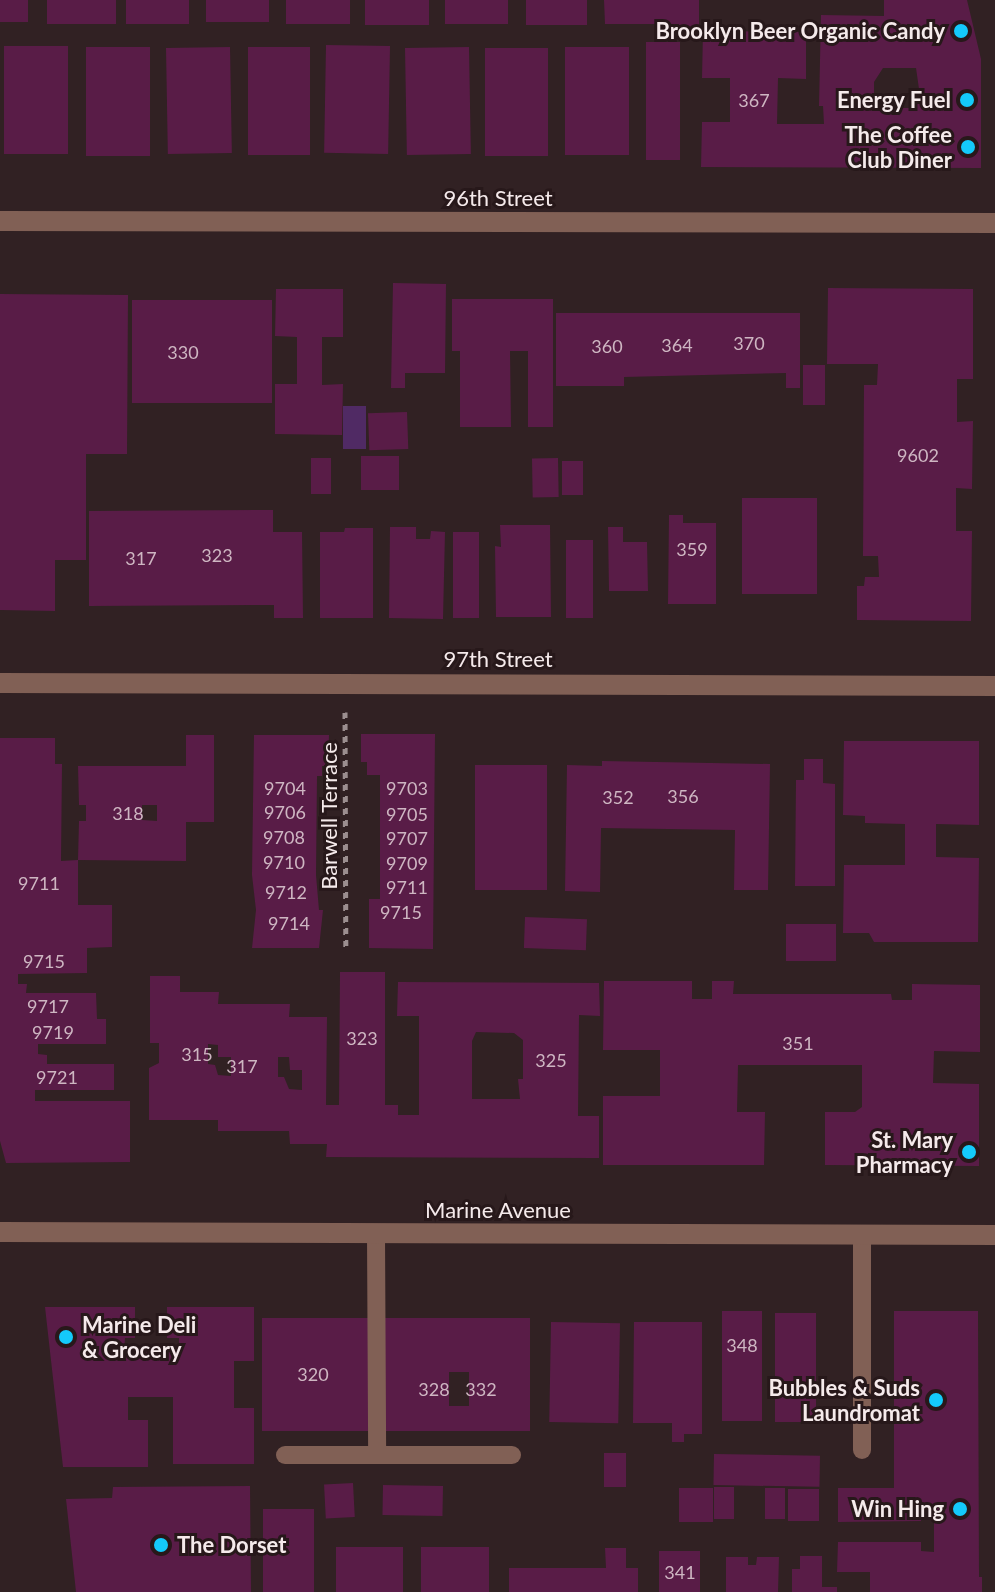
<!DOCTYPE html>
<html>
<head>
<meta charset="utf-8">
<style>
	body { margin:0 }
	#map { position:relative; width:995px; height:1592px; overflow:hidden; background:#312123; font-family:Lato,sans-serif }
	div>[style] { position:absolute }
	.water>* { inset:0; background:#502a64; transform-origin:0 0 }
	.building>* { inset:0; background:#591c47; transform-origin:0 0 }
	.path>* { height:5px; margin-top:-2.5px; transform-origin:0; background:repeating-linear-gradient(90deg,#9b8e8f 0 6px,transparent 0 12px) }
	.lane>* { height:18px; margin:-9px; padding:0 9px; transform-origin:9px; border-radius:9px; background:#816055 }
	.street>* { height:20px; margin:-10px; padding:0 10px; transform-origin:10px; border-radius:10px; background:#816055 }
	.dots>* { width:22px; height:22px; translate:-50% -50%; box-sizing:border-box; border:4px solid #27181a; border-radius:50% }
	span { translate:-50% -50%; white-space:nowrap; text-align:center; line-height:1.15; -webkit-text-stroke:6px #27181a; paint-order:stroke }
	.number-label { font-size:18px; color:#ceb6c2 }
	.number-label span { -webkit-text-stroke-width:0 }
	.poi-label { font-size:22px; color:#f5eaeb; font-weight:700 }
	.right { translate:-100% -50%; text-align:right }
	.left { translate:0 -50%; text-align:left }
	.street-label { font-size:22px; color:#f5eaeb }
</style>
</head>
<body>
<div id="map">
	<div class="water">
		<i style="left:343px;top:406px;width:23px;height:43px"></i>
	</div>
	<div class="building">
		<i style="left:0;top:0;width:28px;height:22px"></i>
		<i style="left:47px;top:0;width:69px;height:24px"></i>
		<i style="left:126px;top:0;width:63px;height:24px"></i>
		<i style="left:206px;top:0;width:63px;height:22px"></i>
		<i style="left:286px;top:0;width:64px;height:24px"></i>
		<i style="left:365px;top:0;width:64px;height:25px"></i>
		<i style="left:445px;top:0;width:63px;height:24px"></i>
		<i style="left:526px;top:0;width:61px;height:25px"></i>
		<i style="clip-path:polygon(604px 0,699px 0,699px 31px,679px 31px,679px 24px,605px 24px)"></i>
		<i style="clip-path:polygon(evenodd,884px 0,967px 0,981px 59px,981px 168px,701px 167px,702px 122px,730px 122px,730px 78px,702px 78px,703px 31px,806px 32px,806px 79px,778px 78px,777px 124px,824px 124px,823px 106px,819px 106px,821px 15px,884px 16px,884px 0,883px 68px,916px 68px,920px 96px,909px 108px,879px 108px,874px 102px,874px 82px,883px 68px)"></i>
		<i style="left:646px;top:42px;width:34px;height:118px"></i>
		<i style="left:4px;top:46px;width:64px;height:108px"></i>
		<i style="left:390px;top:46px;width:108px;height:64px;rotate:91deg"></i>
		<i style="left:86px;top:47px;width:64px;height:109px"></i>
		<i style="left:230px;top:47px;width:106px;height:64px;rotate:89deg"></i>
		<i style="left:248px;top:47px;width:62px;height:108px"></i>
		<i style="left:469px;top:47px;width:107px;height:64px;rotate:89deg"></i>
		<i style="left:565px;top:47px;width:64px;height:108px"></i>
		<i style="left:485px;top:48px;width:63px;height:108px"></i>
		<i style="clip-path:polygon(393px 283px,446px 284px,445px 373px,405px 373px,405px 388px,391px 388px)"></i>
		<i style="clip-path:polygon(828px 288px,973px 289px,973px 379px,957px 379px,957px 422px,973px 421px,972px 489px,956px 488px,956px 531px,972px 531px,971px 621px,857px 620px,857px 586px,864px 586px,865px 577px,879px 577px,878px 556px,863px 556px,864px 385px,877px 385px,878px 364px,827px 364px)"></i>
		<i style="clip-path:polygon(276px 289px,343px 289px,343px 337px,322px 337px,322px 385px,343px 384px,342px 435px,275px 434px,275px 384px,297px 384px,297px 337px,275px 336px)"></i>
		<i style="clip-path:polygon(0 294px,128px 295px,127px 454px,86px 454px,86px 560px,55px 560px,55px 611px,0 610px)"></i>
		<i style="clip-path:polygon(452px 299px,553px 299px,553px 427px,528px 427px,528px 351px,510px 351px,511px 427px,460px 427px,460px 351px,452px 351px)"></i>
		<i style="left:132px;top:300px;width:140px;height:103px"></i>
		<i style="clip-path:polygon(556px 313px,800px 313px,800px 388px,786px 388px,786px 373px,624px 377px,624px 386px,556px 386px)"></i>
		<i style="left:803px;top:365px;width:22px;height:40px"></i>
		<i style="left:407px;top:412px;width:37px;height:39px;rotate:88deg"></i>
		<i style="left:399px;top:456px;width:34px;height:38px;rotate:90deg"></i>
		<i style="left:311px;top:458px;width:20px;height:36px"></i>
		<i style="left:558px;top:458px;width:39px;height:26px;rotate:89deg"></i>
		<i style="left:562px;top:461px;width:21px;height:34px"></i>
		<i style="left:742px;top:498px;width:75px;height:96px"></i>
		<i style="clip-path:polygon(273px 510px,273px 532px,302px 532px,303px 618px,274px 618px,274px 605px,89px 606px,89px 511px)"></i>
		<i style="clip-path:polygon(669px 515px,683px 515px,683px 523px,716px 523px,716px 604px,668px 604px)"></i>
		<i style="clip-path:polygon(500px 525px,550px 525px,551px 617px,496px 617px,495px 546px,501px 547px)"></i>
		<i style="clip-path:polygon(390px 527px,416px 527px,416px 539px,430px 539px,431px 531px,445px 532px,443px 619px,389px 618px)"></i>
		<i style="clip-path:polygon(608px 527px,623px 527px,623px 542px,647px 542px,648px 591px,609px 591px)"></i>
		<i style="clip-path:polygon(345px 528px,373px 528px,373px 618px,320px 618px,320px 532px,344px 532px)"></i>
		<i style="left:453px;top:532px;width:26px;height:86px"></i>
		<i style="left:566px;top:540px;width:27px;height:78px"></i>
		<i style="clip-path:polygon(361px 734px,435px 734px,433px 949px,369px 948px,369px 899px,380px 899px,380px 775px,367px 775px,367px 762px,361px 762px)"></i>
		<i style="clip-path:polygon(evenodd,186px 735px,214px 735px,214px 822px,186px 822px,186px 861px,78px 860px,78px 905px,112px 905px,112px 947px,87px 948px,87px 973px,18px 974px,18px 984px,27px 984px,26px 993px,96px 993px,97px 1019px,106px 1019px,106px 1044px,38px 1044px,38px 1054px,47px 1055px,47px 1064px,114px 1064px,114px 1090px,35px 1090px,35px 1101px,130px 1101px,130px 1162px,6px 1163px,0 1141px,0 738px,55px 738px,55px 764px,62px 764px,61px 861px,78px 860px,79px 821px,86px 821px,86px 805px,79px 805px,78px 766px,186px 766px,186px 735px,142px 805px,157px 805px,157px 821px,142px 820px,142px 805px)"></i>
		<i style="clip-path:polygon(254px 735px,329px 735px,328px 766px,322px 766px,322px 776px,317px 776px,316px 875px,319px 910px,323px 910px,319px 948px,252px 948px,256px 910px,252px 875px)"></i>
		<i style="clip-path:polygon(844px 741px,979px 741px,979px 825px,936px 824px,936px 857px,979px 858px,978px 942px,874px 942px,869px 933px,843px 933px,844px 865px,905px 865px,905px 824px,865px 823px,865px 816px,843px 815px)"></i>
		<i style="clip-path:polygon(804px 759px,823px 759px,823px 783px,835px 784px,835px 886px,795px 886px,796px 780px,804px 780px)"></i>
		<i style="clip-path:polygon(602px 761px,770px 764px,768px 890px,734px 890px,735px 830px,601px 828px,600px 892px,565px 891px,567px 765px,602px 766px)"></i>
		<i style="left:547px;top:765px;width:125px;height:72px;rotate:90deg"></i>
		<i style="left:525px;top:917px;width:62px;height:31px;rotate:2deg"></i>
		<i style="left:786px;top:924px;width:50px;height:37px"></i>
		<i style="clip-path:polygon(evenodd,340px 972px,385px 972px,385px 1105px,398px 1105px,398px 1115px,419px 1115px,419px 1016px,397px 1016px,398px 982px,599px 983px,600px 1016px,579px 1015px,578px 1116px,599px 1116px,599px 1158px,326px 1157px,327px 1144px,290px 1144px,289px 1131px,218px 1131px,218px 1120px,149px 1120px,149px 1068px,159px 1063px,159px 1043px,150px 1043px,150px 976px,180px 976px,180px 992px,219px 992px,218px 1004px,290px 1004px,289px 1017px,327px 1017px,326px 1105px,339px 1105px,340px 972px,476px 1032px,514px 1033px,523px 1040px,523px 1079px,518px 1079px,520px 1099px,472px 1099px,472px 1041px,476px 1032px,340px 972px,208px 1044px,218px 1045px,218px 1057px,231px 1057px,231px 1076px,218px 1075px,215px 1065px,208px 1064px,208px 1044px,340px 972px,278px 1057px,289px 1057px,290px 1070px,302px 1070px,302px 1090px,289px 1089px,284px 1077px,278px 1077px,278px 1057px)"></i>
		<i style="clip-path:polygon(604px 981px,692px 981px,692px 999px,712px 999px,712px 981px,734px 981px,733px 994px,891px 994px,892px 1000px,912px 1000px,912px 984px,980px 985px,980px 1052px,934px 1051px,933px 1083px,979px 1084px,979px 1166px,825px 1165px,825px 1112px,855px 1112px,862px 1107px,862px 1065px,738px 1065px,737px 1112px,765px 1112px,764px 1165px,603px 1165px,603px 1096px,660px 1096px,660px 1050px,603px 1050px)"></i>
		<i style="clip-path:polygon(45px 1307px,135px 1307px,135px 1338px,125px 1338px,124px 1352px,179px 1352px,179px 1338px,167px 1338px,167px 1307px,254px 1307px,254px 1361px,234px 1361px,234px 1408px,254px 1408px,254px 1464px,173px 1464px,173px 1397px,128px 1397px,128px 1420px,148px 1420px,148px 1467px,63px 1467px)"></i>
		<i style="left:722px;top:1311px;width:40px;height:110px"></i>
		<i style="clip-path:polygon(894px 1311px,978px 1311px,979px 1577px,982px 1577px,982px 1592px,870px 1592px,870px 1572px,837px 1572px,838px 1542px,921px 1542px,921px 1551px,934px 1552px,934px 1512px,921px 1511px,921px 1521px,838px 1522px,838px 1488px,894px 1488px)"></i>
		<i style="left:775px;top:1313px;width:41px;height:109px"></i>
		<i style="left:262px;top:1318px;width:106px;height:113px"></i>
		<i style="clip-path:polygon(evenodd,385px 1318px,530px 1318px,530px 1431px,385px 1431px,385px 1318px,449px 1372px,469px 1372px,469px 1406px,449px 1406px,449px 1372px)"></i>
		<i style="left:551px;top:1322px;width:69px;height:100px;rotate:1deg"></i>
		<i style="clip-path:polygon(634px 1322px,702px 1322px,702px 1434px,684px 1434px,684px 1442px,672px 1442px,672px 1423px,633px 1423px)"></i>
		<i style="left:604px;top:1453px;width:22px;height:34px"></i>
		<i style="left:714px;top:1454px;width:106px;height:31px;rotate:1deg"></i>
		<i style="left:353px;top:1483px;width:34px;height:29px;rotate:87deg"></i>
		<i style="left:383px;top:1485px;width:60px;height:30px;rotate:1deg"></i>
		<i style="clip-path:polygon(250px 1486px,251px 1592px,76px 1592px,66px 1499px,112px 1498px,113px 1487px)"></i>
		<i style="left:714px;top:1487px;width:20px;height:32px"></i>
		<i style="left:679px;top:1488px;width:34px;height:34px"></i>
		<i style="left:765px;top:1488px;width:20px;height:31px"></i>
		<i style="left:788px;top:1489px;width:31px;height:32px"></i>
		<i style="left:263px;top:1509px;width:51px;height:83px"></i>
		<i style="left:336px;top:1547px;width:67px;height:45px"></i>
		<i style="left:421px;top:1547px;width:68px;height:45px"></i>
		<i style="clip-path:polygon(605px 1548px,626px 1548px,626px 1568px,638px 1568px,638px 1592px,509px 1592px,509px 1568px,606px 1568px)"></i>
		<i style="left:700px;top:1551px;width:41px;height:41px;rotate:90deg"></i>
		<i style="clip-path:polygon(800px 1556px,822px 1556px,822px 1587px,837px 1587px,837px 1592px,792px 1592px,792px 1569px,800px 1569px)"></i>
		<i style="clip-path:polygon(726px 1557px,748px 1557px,748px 1565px,756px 1565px,757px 1557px,779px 1557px,778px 1592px,726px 1592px)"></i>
	</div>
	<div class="path">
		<i style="left:345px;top:712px;width:237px;rotate:89.8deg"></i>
	</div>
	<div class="lane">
		<i style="left:376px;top:1234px;width:221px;rotate:89.7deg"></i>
		<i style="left:862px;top:1235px;width:215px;rotate:90deg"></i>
		<i style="left:285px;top:1455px;width:227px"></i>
	</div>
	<div class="street">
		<i style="left:0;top:221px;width:995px;rotate:0.12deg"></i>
		<i style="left:0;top:683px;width:995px;rotate:0.17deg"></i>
		<i style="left:0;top:1232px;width:995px;rotate:0.17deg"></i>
	</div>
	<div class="dots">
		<i style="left:961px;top:31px;background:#14cafb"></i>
		<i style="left:967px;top:100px;background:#14cafb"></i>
		<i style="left:968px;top:147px;background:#14cafb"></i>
		<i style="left:969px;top:1152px;background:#14cafb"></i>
		<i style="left:66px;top:1337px;background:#14cafb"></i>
		<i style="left:936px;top:1400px;background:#14cafb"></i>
		<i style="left:960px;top:1509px;background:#14cafb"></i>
		<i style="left:161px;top:1545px;background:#14cafb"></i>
	</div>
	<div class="number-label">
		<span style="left:754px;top:100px">367</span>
		<span style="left:749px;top:343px">370</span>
		<span style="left:677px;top:345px">364</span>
		<span style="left:607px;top:346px">360</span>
		<span style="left:183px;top:352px">330</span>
		<span style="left:918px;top:455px">9602</span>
		<span style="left:692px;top:549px">359</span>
		<span style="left:217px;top:555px">323</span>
		<span style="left:141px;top:558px">317</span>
		<span style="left:285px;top:788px">9704</span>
		<span style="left:407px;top:788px">9703</span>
		<span style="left:683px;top:796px">356</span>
		<span style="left:618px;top:797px">352</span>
		<span style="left:285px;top:812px">9706</span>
		<span style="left:128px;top:813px">318</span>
		<span style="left:407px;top:814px">9705</span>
		<span style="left:284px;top:837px">9708</span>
		<span style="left:407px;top:838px">9707</span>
		<span style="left:284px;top:862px">9710</span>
		<span style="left:407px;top:863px">9709</span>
		<span style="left:39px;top:883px">9711</span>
		<span style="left:407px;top:887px">9711</span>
		<span style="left:286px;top:892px">9712</span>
		<span style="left:401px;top:912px">9715</span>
		<span style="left:289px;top:923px">9714</span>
		<span style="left:44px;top:961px">9715</span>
		<span style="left:48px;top:1006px">9717</span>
		<span style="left:53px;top:1032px">9719</span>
		<span style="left:362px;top:1038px">323</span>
		<span style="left:798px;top:1043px">351</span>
		<span style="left:197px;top:1054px">315</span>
		<span style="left:551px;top:1060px">325</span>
		<span style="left:242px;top:1066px">317</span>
		<span style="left:57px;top:1077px">9721</span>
		<span style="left:742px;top:1345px">348</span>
		<span style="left:313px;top:1374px">320</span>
		<span style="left:434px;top:1389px">328</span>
		<span style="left:481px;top:1389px">332</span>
		<span style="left:680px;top:1572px">341</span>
	</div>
	<div class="poi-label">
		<span class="right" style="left:945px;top:31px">Brooklyn Beer Organic Candy</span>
		<span class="right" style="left:951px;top:100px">Energy Fuel</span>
		<span class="right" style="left:952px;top:147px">The Coffee<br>Club Diner</span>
		<span class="right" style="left:953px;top:1152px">St. Mary<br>Pharmacy</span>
		<span class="left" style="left:82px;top:1337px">Marine Deli<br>&amp; Grocery</span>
		<span class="right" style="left:920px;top:1400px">Bubbles &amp; Suds<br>Laundromat</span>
		<span class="right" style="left:944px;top:1509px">Win Hing</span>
		<span class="left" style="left:177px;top:1545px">The Dorset</span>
	</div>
	<div class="street-label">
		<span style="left:498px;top:198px">96th Street</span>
		<span style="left:498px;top:659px">97th Street</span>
		<span style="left:329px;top:816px;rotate:-90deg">Barwell Terrace</span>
		<span style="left:498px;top:1210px">Marine Avenue</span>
	</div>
</div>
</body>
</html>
